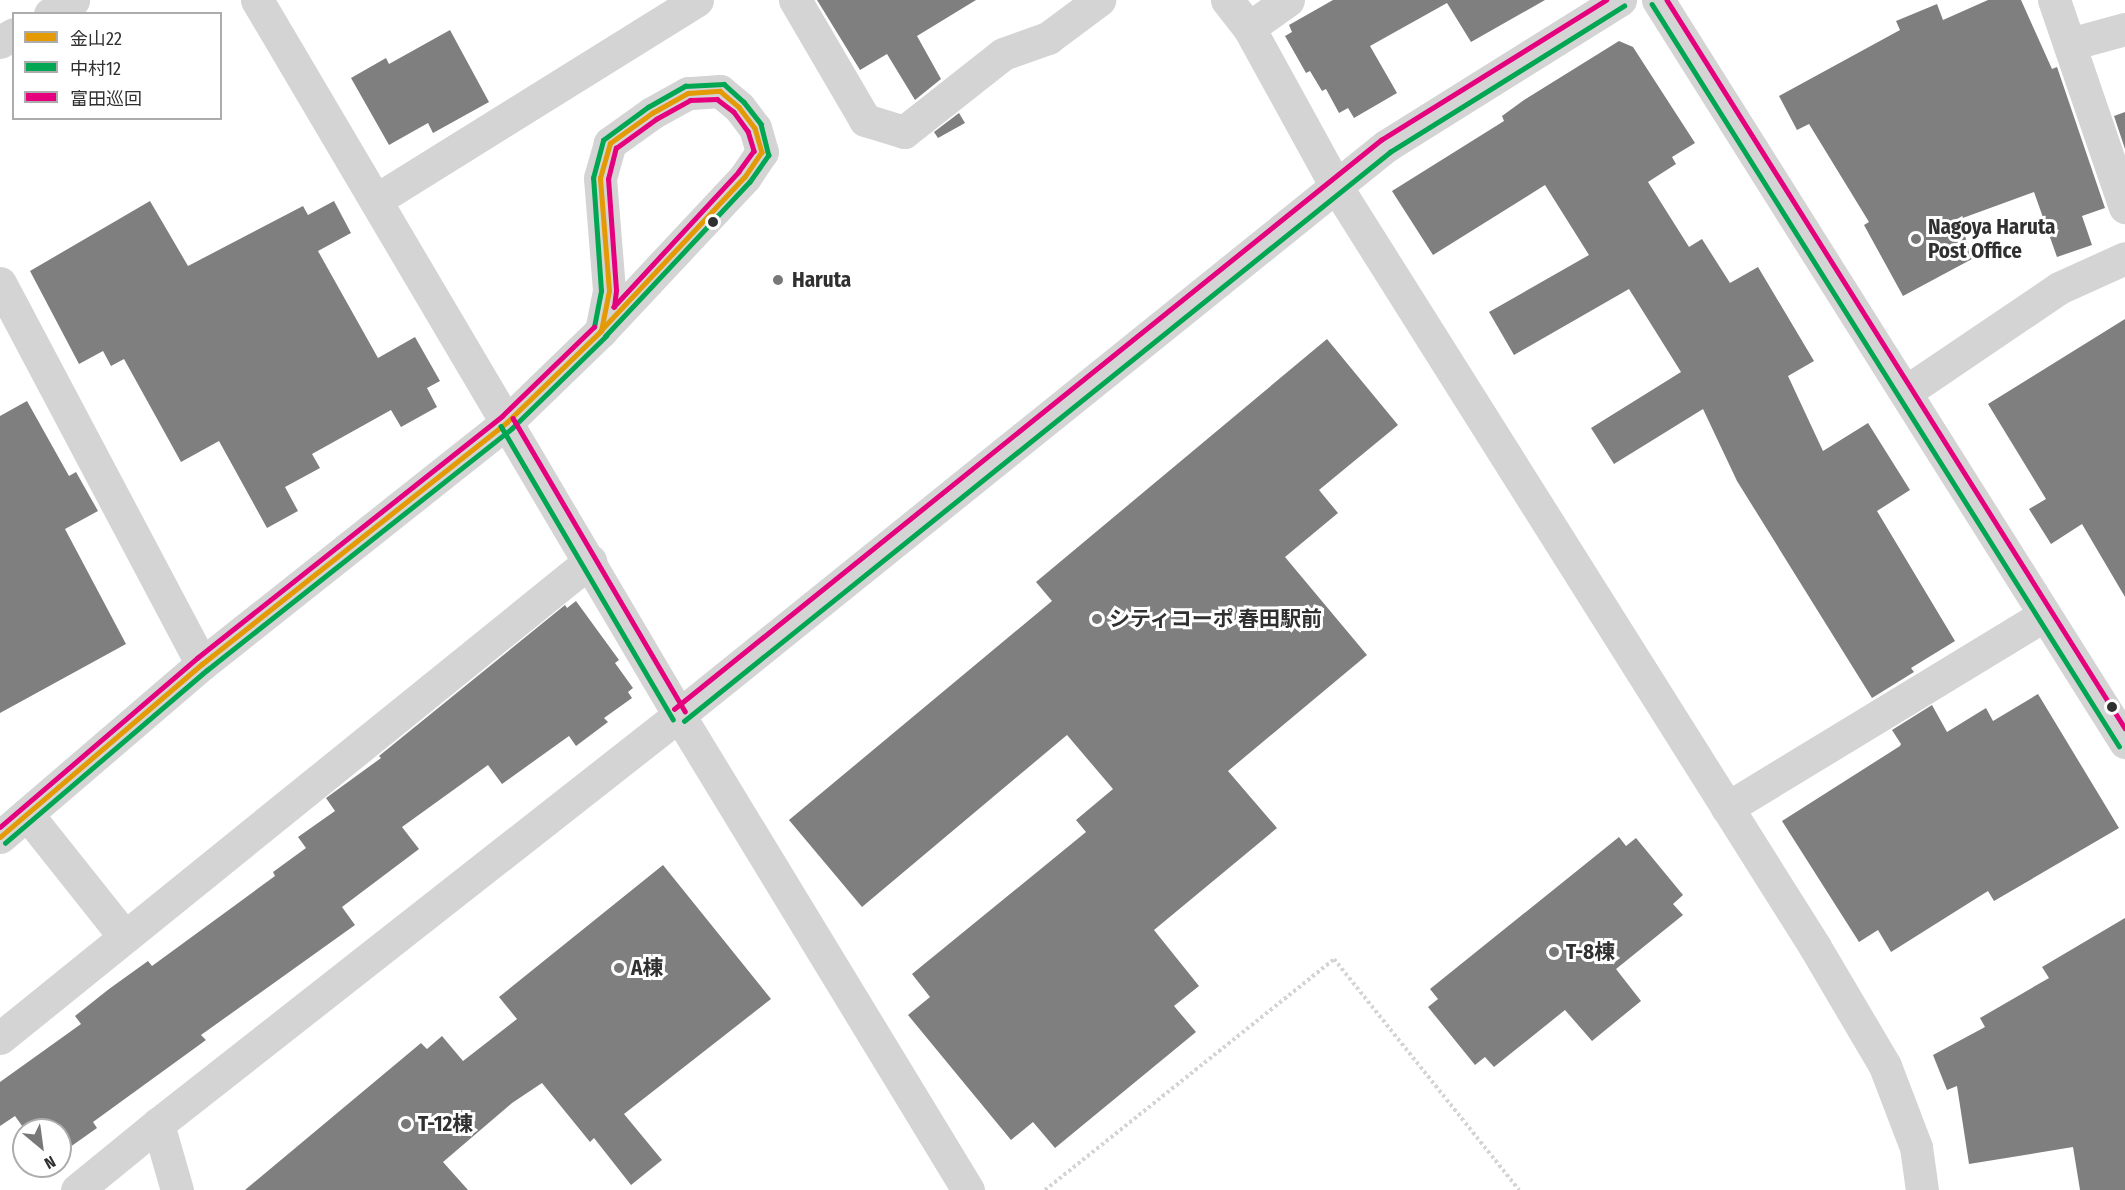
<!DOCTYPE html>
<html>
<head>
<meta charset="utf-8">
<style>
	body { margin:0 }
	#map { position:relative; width:2125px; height:1190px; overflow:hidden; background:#fff; font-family:"Fira Sans Condensed","Noto Sans JP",sans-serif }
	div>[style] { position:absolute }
	.building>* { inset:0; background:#7f7f7f }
	.path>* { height:4px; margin-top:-2px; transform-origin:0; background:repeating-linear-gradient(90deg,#d4d4d4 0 3px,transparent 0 6px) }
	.minor>* { height:33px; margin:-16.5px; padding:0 16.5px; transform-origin:16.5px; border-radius:16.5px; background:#d4d4d4 }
	.bus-1>* { height:4.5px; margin:-2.25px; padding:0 2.25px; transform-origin:2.25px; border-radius:2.25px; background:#e39a05 }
	.bus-2>* { height:4.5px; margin:-2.25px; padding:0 2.25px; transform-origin:2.25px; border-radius:2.25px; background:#00a651 }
	.bus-3>* { height:4.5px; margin:-2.25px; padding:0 2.25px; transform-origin:2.25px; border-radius:2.25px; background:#e5007d }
	.dots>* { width:16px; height:16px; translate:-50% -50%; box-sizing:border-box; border:3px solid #fff; border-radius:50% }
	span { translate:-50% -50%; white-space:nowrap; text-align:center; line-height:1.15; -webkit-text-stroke:6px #fff; paint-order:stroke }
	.poi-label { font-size:21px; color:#303030; font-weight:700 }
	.left { translate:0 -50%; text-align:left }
	.legend { position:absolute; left:12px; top:12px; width:210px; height:108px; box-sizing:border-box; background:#fff; border:2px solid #acacac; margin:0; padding:8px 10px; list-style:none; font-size:18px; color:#303030 }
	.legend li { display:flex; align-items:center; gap:12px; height:30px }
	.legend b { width:30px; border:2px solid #acacac }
	.north { position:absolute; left:12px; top:1118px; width:60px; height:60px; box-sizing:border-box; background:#fff; border:2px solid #acacac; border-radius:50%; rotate:151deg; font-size:16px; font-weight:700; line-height:24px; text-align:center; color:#303030 }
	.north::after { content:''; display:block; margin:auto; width:21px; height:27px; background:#787878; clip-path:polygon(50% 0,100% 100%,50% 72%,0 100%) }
</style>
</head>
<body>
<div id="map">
	<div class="building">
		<i style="clip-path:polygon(817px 0,976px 0,917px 36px,941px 79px,915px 100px,887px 54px,860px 70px)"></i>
		<i style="clip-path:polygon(1333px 0,1545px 0,1471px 42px,1447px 3px,1370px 46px,1397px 93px,1354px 118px,1348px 108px,1339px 113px,1326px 89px,1322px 91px,1310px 71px,1306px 73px,1285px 36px,1292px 32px,1289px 25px)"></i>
		<i style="clip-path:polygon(1988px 0,2021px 0,2052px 69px,2057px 67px,2105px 208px,2082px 216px,2092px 245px,2057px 257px,2034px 192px,1960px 219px,1972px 259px,1903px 296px,1864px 225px,1869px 222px,1809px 124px,1797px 130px,1779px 96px,1900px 30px,1896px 21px,1937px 4px,1943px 20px)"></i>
		<i style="clip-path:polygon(450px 30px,489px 102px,433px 133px,428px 123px,389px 145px,351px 78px,386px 58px,389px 64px)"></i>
		<i style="clip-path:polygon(1619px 41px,1633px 47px,1695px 143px,1672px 157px,1676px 164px,1648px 182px,1689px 247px,1702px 239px,1730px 283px,1758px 267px,1814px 361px,1788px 376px,1823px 451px,1868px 423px,1910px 490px,1877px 511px,1955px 641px,1911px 668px,1914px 672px,1872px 698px,1737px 481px,1703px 409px,1614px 464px,1591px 428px,1681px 372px,1629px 289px,1514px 355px,1489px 312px,1589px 255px,1545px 185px,1433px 255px,1392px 191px,1504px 121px,1502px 116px,1524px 100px)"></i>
		<i style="clip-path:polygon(2125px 112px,2125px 149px,2114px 116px)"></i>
		<i style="clip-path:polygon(959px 113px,965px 123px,938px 138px,934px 132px)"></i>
		<i style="clip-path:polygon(150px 201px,188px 266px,303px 206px,308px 215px,334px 201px,351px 233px,318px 251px,378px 358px,415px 337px,440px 381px,427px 388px,437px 407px,401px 427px,391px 410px,312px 454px,320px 468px,285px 487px,298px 511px,267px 528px,219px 441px,181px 462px,124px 359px,111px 366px,103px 351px,79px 364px,30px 271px)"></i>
		<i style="clip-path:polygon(2125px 319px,2125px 597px,2082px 524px,2051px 544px,2029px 509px,2046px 499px,1988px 404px)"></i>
		<i style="clip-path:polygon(1327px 339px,1398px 425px,1319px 490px,1338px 513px,1285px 557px,1367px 655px,1228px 771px,1277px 828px,1154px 930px,1199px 986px,1174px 1006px,1196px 1032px,1055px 1148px,1033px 1122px,1011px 1140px,908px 1015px,930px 997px,912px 974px,1086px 832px,1076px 820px,1113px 789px,1067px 735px,862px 907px,789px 820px,1052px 601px,1036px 582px)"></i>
		<i style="clip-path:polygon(27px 401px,69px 476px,76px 472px,98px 511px,65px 529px,126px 644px,0 713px,0 416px)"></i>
		<i style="clip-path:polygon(576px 601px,619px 660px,615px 663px,633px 688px,628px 692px,632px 698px,604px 718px,608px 722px,576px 746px,569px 736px,502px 784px,488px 765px,402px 827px,419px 849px,342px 907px,355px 925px,201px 1035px,206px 1040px,93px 1122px,97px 1128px,63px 1152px,60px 1148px,60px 1130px,25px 1130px,15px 1116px,0 1126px,0 1082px,81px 1024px,75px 1016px,109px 989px,148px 961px,152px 966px,275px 876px,273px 872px,306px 848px,298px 837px,335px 811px,326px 798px,381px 758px,379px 756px,565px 605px,567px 608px)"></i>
		<i style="clip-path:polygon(2038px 694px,2119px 828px,1994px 901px,1988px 891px,1891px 952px,1878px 930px,1859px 942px,1782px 821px,1900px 746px,1901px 744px,1892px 730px,1932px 705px,1947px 732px,1986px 708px,1993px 721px)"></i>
		<i style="clip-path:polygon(1619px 837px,1626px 846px,1636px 838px,1683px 895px,1673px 904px,1683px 915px,1616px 969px,1641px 1001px,1592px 1041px,1565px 1010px,1494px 1067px,1485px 1057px,1475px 1065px,1428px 1007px,1438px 999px,1430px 989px)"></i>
		<i style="clip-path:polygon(663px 865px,771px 999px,624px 1114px,662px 1160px,631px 1185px,594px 1138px,590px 1142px,542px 1083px,512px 1103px,443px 1162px,468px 1190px,245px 1190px,421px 1043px,427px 1049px,442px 1036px,463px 1061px,517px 1019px,499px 997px)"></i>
		<i style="clip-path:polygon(2125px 918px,2125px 1190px,2080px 1190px,2073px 1147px,1969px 1164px,1957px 1086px,1947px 1090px,1933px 1055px,1985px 1027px,1980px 1018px,2049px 978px,2042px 967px)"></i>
	</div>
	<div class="path">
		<i style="left:1045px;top:1190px;width:370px;rotate:-38.6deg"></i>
		<i style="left:1334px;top:959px;width:296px;rotate:51.3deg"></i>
	</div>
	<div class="minor">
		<i style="left:257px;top:0;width:830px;rotate:59.45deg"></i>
		<i style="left:679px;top:715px;width:556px;rotate:58.68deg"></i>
		<i style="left:795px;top:0;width:139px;rotate:59.7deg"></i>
		<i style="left:865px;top:120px;width:41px;rotate:17.1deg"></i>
		<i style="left:904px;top:132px;width:126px;rotate:-38.2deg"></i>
		<i style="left:1003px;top:54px;width:48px;rotate:-19.6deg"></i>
		<i style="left:1048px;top:38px;width:64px;rotate:-36.7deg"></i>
		<i style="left:1227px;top:0;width:36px;rotate:52deg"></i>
		<i style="left:1249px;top:28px;width:180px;rotate:61.2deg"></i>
		<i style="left:1336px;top:186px;width:899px;rotate:57.81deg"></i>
		<i style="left:1815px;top:947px;width:138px;rotate:59.5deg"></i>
		<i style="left:1885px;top:1066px;width:87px;rotate:69.1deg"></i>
		<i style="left:1916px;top:1147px;width:43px;rotate:82.1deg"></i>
		<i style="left:1658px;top:0;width:877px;rotate:57.81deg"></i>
		<i style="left:2054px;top:0;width:219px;rotate:71.1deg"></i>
		<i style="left:50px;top:14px;width:27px;rotate:-31deg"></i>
		<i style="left:1249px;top:28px;width:48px;rotate:-35.7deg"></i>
		<i style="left:0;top:42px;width:16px;rotate:-30deg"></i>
		<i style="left:2070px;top:44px;width:57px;rotate:-15.3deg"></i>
		<i style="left:376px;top:200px;width:378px;rotate:-31.9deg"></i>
		<i style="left:0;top:283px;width:431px;rotate:62.1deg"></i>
		<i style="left:1907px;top:391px;width:184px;rotate:-34.1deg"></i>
		<i style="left:2059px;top:288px;width:72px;rotate:-24.4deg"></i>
		<i style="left:1727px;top:808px;width:371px;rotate:-31.3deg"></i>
		<i style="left:27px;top:814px;width:157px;rotate:51.5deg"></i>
		<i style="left:0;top:837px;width:266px;rotate:-40.6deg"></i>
		<i style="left:202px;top:664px;width:389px;rotate:-38.4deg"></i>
		<i style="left:507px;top:422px;width:131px;rotate:-44.1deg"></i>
		<i style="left:601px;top:331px;width:211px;rotate:-46.9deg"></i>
		<i style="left:745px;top:177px;width:30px;rotate:-56deg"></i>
		<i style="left:762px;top:152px;width:25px;rotate:-106deg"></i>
		<i style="left:755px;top:128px;width:26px;rotate:-127deg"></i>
		<i style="left:739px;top:107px;width:25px;rotate:-140deg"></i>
		<i style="left:720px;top:91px;width:32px;rotate:176deg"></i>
		<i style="left:688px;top:93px;width:41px;rotate:150.9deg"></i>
		<i style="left:652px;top:113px;width:52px;rotate:144.5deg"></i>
		<i style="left:610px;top:143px;width:36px;rotate:106deg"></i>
		<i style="left:600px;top:178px;width:113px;rotate:85.4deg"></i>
		<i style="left:609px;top:291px;width:41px;rotate:101.3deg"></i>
		<i style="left:0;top:1038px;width:759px;rotate:-38.95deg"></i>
		<i style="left:77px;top:1190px;width:104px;rotate:-39.2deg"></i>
		<i style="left:177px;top:1190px;width:69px;rotate:-106.1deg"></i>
		<i style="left:158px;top:1124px;width:662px;rotate:-38.13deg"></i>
		<i style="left:679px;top:715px;width:908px;rotate:-38.83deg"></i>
		<i style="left:1386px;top:146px;width:276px;rotate:-32deg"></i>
	</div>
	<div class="bus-1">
		<i style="left:720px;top:91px;width:25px;rotate:40deg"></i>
		<i style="left:739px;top:107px;width:26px;rotate:53deg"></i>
		<i style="left:755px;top:128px;width:25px;rotate:74deg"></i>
		<i style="left:762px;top:152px;width:30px;rotate:124deg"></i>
		<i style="left:745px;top:177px;width:211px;rotate:133.1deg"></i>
		<i style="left:601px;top:331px;width:41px;rotate:-78.7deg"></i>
		<i style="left:609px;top:291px;width:113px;rotate:-94.6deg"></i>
		<i style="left:600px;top:178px;width:36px;rotate:-74deg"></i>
		<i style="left:610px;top:143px;width:52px;rotate:-35.5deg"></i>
		<i style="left:652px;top:113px;width:41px;rotate:-29.1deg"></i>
		<i style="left:688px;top:93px;width:32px;rotate:-4deg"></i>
		<i style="left:0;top:837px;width:266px;rotate:-40.6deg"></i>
		<i style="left:202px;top:664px;width:389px;rotate:-38.4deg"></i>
		<i style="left:507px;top:422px;width:131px;rotate:-44.1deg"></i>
	</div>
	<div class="bus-2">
		<i style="left:1652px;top:4px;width:877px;rotate:57.81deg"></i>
		<i style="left:594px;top:327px;width:37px;rotate:-79deg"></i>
		<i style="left:601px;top:291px;width:113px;rotate:-94deg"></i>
		<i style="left:593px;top:178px;width:39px;rotate:-75deg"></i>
		<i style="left:603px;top:140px;width:56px;rotate:-36.3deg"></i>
		<i style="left:648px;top:107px;width:43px;rotate:-29.6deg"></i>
		<i style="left:685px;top:86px;width:39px;rotate:-3deg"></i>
		<i style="left:724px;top:84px;width:27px;rotate:42deg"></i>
		<i style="left:744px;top:102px;width:28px;rotate:52deg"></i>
		<i style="left:761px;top:124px;width:32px;rotate:76deg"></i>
		<i style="left:769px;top:155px;width:33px;rotate:125deg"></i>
		<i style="left:750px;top:182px;width:211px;rotate:133.1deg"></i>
		<i style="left:501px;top:426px;width:340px;rotate:59.6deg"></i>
		<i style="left:684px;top:721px;width:907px;rotate:-38.87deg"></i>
		<i style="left:1390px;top:152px;width:276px;rotate:-32deg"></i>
		<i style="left:5px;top:843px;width:266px;rotate:-40.6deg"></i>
		<i style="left:207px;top:670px;width:389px;rotate:-38.4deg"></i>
		<i style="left:512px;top:428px;width:132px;rotate:-44.4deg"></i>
	</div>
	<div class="bus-3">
		<i style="left:1667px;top:0;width:860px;rotate:57.83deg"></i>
		<i style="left:717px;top:99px;width:21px;rotate:37deg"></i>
		<i style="left:734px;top:112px;width:24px;rotate:54deg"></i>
		<i style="left:748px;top:131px;width:21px;rotate:73deg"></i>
		<i style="left:754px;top:151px;width:26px;rotate:126deg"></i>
		<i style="left:739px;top:172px;width:184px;rotate:132.8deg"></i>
		<i style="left:614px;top:307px;width:17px;rotate:-83deg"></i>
		<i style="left:616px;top:290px;width:111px;rotate:-94.1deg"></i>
		<i style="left:608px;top:179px;width:32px;rotate:-76deg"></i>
		<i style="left:616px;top:148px;width:49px;rotate:-35.9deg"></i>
		<i style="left:656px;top:119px;width:39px;rotate:-29deg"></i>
		<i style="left:690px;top:100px;width:27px;rotate:-2deg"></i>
		<i style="left:513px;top:418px;width:340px;rotate:59.6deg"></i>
		<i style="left:674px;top:709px;width:908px;rotate:-38.83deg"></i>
		<i style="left:1381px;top:140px;width:265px;rotate:-31.9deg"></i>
		<i style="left:0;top:827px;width:260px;rotate:-40.6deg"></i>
		<i style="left:197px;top:658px;width:389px;rotate:-38.4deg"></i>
		<i style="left:502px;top:416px;width:128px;rotate:-44.1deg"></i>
	</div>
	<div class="dots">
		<i style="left:713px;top:222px;background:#303030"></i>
		<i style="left:1916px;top:239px;background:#787878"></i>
		<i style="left:778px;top:280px;background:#787878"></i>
		<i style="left:1097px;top:619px;background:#787878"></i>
		<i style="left:2112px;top:707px;background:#303030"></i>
		<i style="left:1554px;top:952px;background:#787878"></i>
		<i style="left:619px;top:968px;background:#787878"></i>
		<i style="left:406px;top:1124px;background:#787878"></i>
	</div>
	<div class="poi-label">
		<span class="left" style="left:1928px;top:239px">Nagoya Haruta<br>Post Office</span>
		<span class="left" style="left:792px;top:280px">Haruta</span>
		<span class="left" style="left:1109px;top:619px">シティコーポ 春田駅前</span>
		<span class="left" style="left:1566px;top:952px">T-8棟</span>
		<span class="left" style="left:631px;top:968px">A棟</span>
		<span class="left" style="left:418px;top:1124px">T-12棟</span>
	</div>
	<ul class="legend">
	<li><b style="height:8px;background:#e39a05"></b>金山22</li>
	<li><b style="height:8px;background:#00a651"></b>中村12</li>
	<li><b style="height:8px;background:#e5007d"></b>富田巡回</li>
	</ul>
	<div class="north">N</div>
</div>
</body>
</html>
